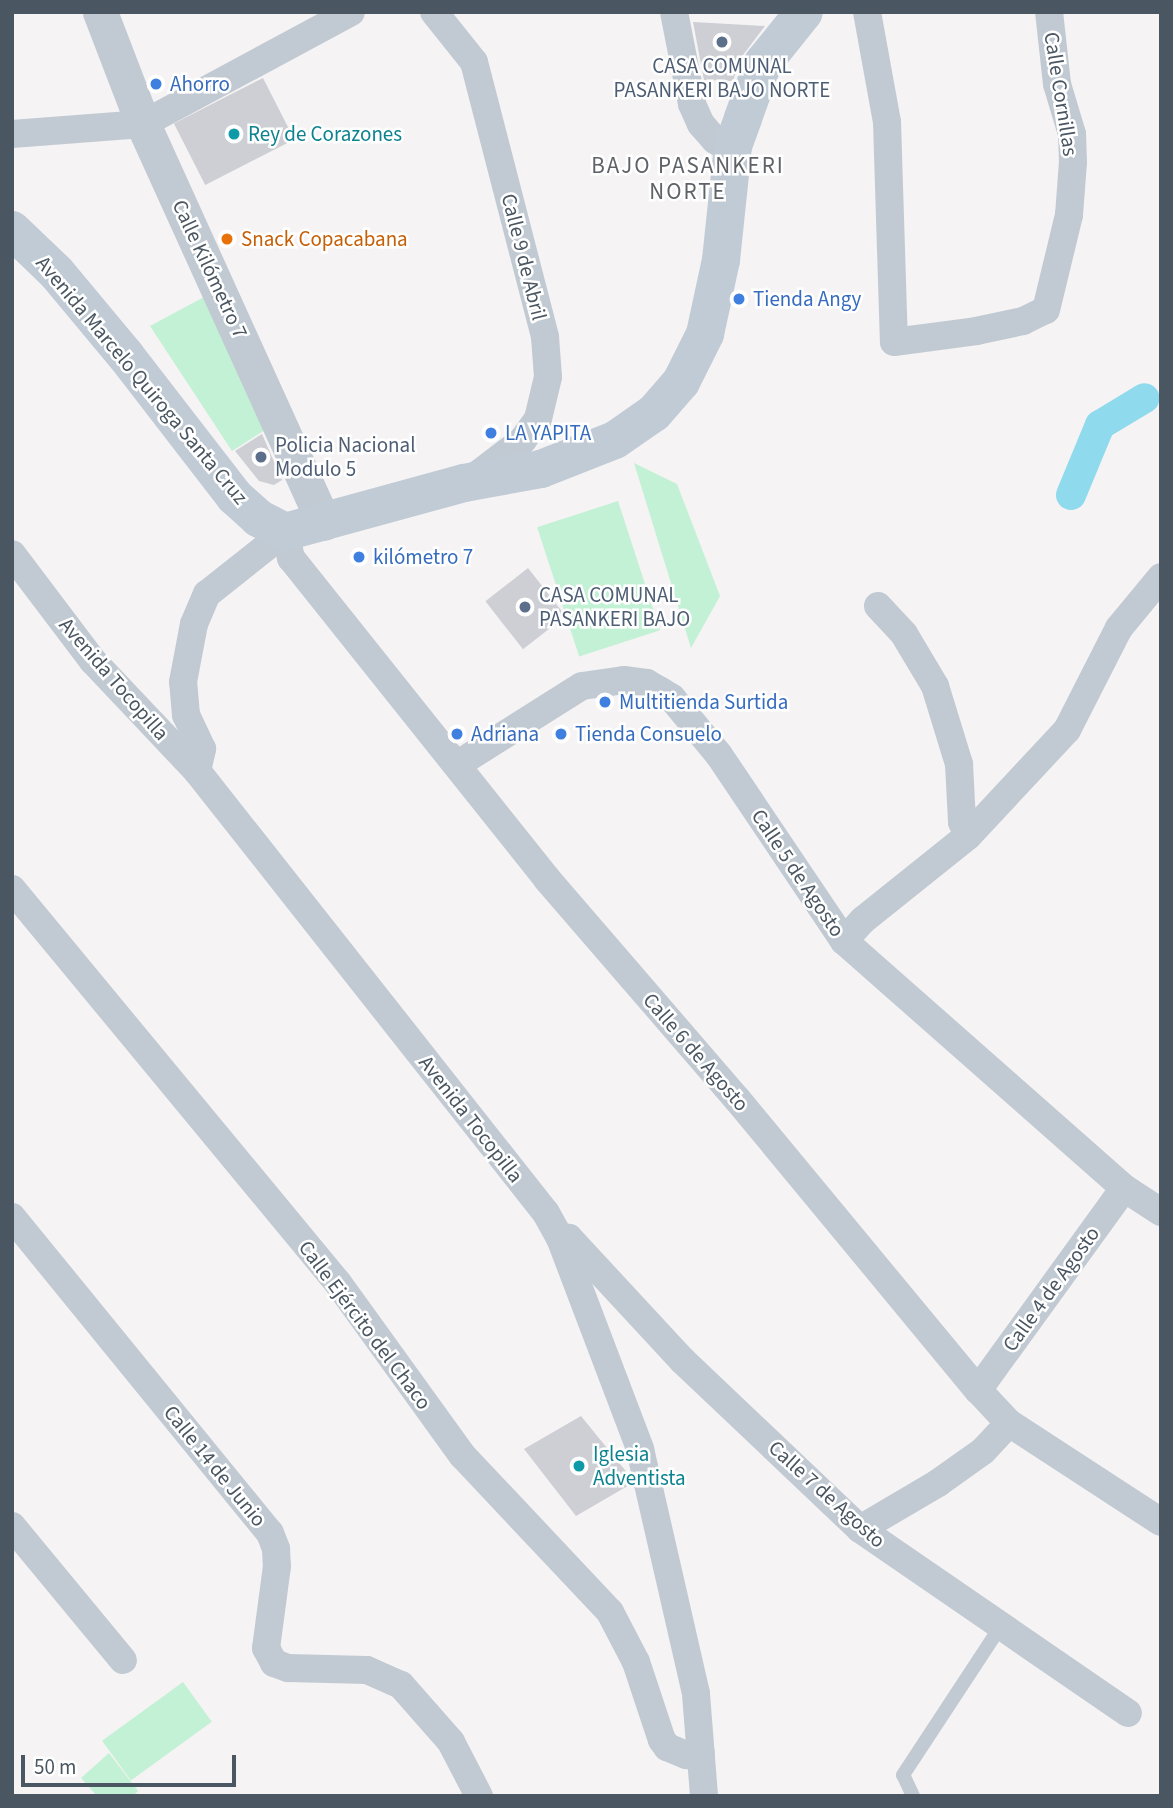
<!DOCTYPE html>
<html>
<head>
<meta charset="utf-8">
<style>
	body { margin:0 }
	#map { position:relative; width:1173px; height:1808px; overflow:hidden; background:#f5f3f3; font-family:"Source Sans 3",sans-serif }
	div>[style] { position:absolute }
	.green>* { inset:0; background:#c3f1d5; transform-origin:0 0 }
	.canal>* { height:30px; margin:-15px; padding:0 15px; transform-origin:15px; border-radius:15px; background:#90daee }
	.building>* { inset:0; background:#cdcfd5; transform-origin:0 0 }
	.service>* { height:14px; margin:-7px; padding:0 7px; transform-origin:7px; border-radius:7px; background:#c1cad2 }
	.minor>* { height:28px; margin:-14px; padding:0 14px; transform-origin:14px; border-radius:14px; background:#c1cad2 }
	.tertiary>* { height:35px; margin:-17.5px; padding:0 17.5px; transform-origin:17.5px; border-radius:17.5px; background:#c1cad2 }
	.secondary>* { height:38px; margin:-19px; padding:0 19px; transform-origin:19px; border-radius:19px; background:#c1cbd6 }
	.dots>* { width:19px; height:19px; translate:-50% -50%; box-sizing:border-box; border:4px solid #fff; border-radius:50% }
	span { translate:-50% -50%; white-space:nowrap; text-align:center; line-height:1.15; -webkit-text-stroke:5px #fff; paint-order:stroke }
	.service-label { font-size:21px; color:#4e5e75 }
	.left { translate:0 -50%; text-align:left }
	.shop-label { font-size:21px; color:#366cbe }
	.street-label { font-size:21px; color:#4a5661 }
	.culture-label { font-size:21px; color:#0d838f }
	.food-label { font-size:21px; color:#c56008 }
	.neighbourhood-label { font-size:23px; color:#5f6368; letter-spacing:2px }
	.frame { position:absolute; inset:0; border:14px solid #4a5661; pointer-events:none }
	.scale { position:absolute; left:21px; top:1755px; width:215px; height:32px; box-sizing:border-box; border:4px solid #4a5661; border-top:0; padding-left:9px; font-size:21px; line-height:24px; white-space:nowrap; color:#4a5661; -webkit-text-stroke:5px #fff; paint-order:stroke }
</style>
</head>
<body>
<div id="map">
	<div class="green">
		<i style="clip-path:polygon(230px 283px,290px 414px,232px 451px,150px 326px)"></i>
		<i style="clip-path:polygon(634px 463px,677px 484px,720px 596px,691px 648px)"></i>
		<i style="left:618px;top:501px;width:136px;height:85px;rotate:72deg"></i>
		<i style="left:183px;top:1682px;width:49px;height:100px;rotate:54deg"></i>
		<i style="clip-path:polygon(109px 1753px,138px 1791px,133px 1796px,97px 1796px,81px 1778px)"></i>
	</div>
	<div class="canal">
		<i style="left:1071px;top:495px;width:76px;rotate:-67.5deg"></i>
		<i style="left:1100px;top:425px;width:52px;rotate:-31deg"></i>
	</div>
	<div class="building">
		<i style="clip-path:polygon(693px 22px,765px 26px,740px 59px,733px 81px,704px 80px)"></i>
		<i style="left:263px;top:78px;width:69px;height:100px;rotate:63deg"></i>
		<i style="clip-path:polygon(262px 434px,282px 480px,274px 485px,259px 481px,235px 451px)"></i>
		<i style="left:528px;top:568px;width:61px;height:54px;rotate:52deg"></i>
		<i style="clip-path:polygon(581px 1416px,629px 1475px,631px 1484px,576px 1516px,524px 1449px)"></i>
	</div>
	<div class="service">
		<i style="left:913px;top:1796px;width:23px;rotate:-115deg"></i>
		<i style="left:903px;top:1775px;width:178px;rotate:-56.7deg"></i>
	</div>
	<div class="minor">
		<i style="left:434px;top:12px;width:64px;rotate:51.3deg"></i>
		<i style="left:474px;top:62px;width:284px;rotate:75.5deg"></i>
		<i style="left:545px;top:337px;width:40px;rotate:85.7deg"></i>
		<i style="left:548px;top:377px;width:43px;rotate:103.4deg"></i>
		<i style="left:538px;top:419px;width:26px;rotate:126deg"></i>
		<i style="left:523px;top:440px;width:63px;rotate:142.8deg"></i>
		<i style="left:674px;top:12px;width:94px;rotate:78.9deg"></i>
		<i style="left:692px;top:104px;width:22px;rotate:66deg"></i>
		<i style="left:701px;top:124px;width:21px;rotate:49deg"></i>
		<i style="left:715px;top:140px;width:13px;rotate:32deg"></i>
		<i style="left:726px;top:147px;width:7px;rotate:-8deg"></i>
		<i style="left:867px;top:12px;width:112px;rotate:79.7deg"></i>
		<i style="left:887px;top:122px;width:220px;rotate:88.2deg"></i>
		<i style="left:894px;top:342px;width:83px;rotate:-7.6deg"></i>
		<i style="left:976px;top:331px;width:48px;rotate:-12deg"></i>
		<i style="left:1023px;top:321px;width:25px;rotate:-26deg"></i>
		<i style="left:1046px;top:310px;width:98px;rotate:-76.4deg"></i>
		<i style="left:1069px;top:215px;width:53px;rotate:-85.7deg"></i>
		<i style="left:1073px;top:162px;width:28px;rotate:-92deg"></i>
		<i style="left:1072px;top:134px;width:52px;rotate:-106.7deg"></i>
		<i style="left:1057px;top:84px;width:72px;rotate:-96.3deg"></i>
		<i style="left:12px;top:134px;width:131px;rotate:-4.4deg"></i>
		<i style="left:143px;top:124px;width:236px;rotate:-28.3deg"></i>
		<i style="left:12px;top:554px;width:134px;rotate:52.9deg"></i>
		<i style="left:93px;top:661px;width:151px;rotate:46.6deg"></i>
		<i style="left:197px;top:771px;width:563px;rotate:51.71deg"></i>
		<i style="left:546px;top:1213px;width:29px;rotate:61deg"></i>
		<i style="left:560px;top:1238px;width:226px;rotate:69.2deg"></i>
		<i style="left:640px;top:1449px;width:251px;rotate:77.1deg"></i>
		<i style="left:696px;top:1694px;width:102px;rotate:85.5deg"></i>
		<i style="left:878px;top:606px;width:38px;rotate:47deg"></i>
		<i style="left:904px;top:634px;width:61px;rotate:59.2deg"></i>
		<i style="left:935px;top:686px;width:82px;rotate:72.9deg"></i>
		<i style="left:959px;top:764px;width:58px;rotate:87deg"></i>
		<i style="left:962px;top:822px;width:15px;rotate:67deg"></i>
		<i style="left:458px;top:764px;width:146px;rotate:-32.2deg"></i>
		<i style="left:582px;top:686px;width:42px;rotate:-8.1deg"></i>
		<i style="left:624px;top:680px;width:23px;rotate:7deg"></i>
		<i style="left:647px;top:683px;width:16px;rotate:30deg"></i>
		<i style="left:661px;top:691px;width:13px;rotate:32deg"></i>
		<i style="left:672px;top:698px;width:74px;rotate:50.5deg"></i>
		<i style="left:719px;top:755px;width:224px;rotate:56.1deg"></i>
		<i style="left:844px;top:941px;width:373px;rotate:41.4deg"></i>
		<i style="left:1124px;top:1188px;width:44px;rotate:33deg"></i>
		<i style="left:197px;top:771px;width:23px;rotate:-77deg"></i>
		<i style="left:202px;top:749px;width:38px;rotate:-115deg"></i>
		<i style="left:186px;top:715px;width:33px;rotate:-95deg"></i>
		<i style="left:183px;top:682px;width:59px;rotate:-79.3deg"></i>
		<i style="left:194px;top:624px;width:33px;rotate:-67deg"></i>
		<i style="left:207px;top:594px;width:100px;rotate:-38.5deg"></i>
		<i style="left:285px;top:532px;width:27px;rotate:77deg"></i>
		<i style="left:291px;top:558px;width:411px;rotate:51.4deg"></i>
		<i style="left:547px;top:879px;width:291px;rotate:49.2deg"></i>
		<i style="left:737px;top:1099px;width:378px;rotate:50.4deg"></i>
		<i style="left:978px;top:1390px;width:45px;rotate:46.8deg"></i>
		<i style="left:1009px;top:1423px;width:181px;rotate:33.1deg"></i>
		<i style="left:12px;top:889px;width:511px;rotate:50.4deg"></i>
		<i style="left:338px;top:1283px;width:213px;rotate:54.2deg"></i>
		<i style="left:463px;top:1456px;width:214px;rotate:46.7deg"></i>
		<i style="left:610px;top:1612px;width:56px;rotate:62.5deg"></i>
		<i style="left:636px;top:1662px;width:82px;rotate:71.6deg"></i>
		<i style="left:662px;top:1740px;width:9px;rotate:54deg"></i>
		<i style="left:667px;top:1747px;width:21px;rotate:23deg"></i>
		<i style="left:686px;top:1755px;width:15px;rotate:-8deg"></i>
		<i style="left:844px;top:941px;width:28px;rotate:-48deg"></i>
		<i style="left:863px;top:920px;width:134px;rotate:-38.7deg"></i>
		<i style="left:968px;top:836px;width:145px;rotate:-47deg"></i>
		<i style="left:1067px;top:730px;width:114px;rotate:-63deg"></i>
		<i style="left:1119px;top:628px;width:66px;rotate:-50.5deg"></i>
		<i style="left:12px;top:1217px;width:408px;rotate:50.8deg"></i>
		<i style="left:270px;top:1533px;width:17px;rotate:69deg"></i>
		<i style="left:276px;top:1549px;width:17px;rotate:87deg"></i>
		<i style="left:277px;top:1566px;width:83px;rotate:97.6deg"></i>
		<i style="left:266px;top:1648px;width:17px;rotate:62deg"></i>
		<i style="left:274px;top:1663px;width:15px;rotate:20deg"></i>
		<i style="left:288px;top:1668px;width:79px;rotate:1.5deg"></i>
		<i style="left:367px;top:1670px;width:37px;rotate:24deg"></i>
		<i style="left:401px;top:1685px;width:76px;rotate:48.7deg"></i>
		<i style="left:451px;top:1742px;width:61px;rotate:62.6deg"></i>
		<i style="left:563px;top:1237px;width:6px;rotate:9deg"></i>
		<i style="left:569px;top:1238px;width:166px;rotate:47.2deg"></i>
		<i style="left:682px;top:1360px;width:245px;rotate:43.5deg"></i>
		<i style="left:860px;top:1529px;width:325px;rotate:34.5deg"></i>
		<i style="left:978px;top:1390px;width:249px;rotate:-54.1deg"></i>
		<i style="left:12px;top:1526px;width:174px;rotate:50.4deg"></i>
		<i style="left:860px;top:1529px;width:91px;rotate:-30.5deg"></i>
		<i style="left:938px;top:1483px;width:55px;rotate:-35.4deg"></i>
		<i style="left:983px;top:1451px;width:38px;rotate:-47deg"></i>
	</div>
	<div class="tertiary">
		<i style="left:100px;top:12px;width:120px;rotate:69deg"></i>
		<i style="left:143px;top:124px;width:438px;rotate:65.6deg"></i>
	</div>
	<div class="secondary">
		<i style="left:12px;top:230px;width:61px;rotate:43.7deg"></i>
		<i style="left:56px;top:272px;width:109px;rotate:50.2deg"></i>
		<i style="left:126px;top:356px;width:178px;rotate:52.3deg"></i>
		<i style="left:235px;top:497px;width:31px;rotate:42deg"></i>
		<i style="left:258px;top:518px;width:30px;rotate:27deg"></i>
		<i style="left:285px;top:532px;width:186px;rotate:-15.3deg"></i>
		<i style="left:464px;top:483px;width:78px;rotate:-10.3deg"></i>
		<i style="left:541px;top:469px;width:79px;rotate:-21.4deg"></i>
		<i style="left:615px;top:440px;width:47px;rotate:-34.7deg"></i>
		<i style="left:654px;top:413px;width:41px;rotate:-48.9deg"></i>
		<i style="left:681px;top:382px;width:54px;rotate:-63.4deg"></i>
		<i style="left:705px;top:334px;width:76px;rotate:-77.8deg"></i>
		<i style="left:721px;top:260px;width:115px;rotate:-84deg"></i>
		<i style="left:733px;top:146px;width:30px;rotate:-70deg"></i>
		<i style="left:743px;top:118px;width:59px;rotate:-70deg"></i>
		<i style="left:763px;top:63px;width:65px;rotate:-51.2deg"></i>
	</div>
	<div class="dots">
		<i style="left:722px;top:42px;background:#5c6f8a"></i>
		<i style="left:156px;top:84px;background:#3f7fe0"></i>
		<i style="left:234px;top:134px;background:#0f9aa8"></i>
		<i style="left:227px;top:239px;background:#e8710a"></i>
		<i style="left:739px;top:299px;background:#3f7fe0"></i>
		<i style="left:491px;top:433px;background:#3f7fe0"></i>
		<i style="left:261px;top:457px;background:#5c6f8a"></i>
		<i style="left:359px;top:557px;background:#3f7fe0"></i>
		<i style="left:525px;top:607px;background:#5c6f8a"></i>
		<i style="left:605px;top:702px;background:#3f7fe0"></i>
		<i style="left:457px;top:734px;background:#3f7fe0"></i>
		<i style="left:561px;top:734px;background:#3f7fe0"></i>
		<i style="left:579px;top:1466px;background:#0f9aa8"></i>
	</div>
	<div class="service-label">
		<span style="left:722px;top:78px">CASA COMUNAL<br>PASANKERI BAJO NORTE</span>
		<span class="left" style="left:275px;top:457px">Policia Nacional<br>Modulo 5</span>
		<span class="left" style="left:539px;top:607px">CASA COMUNAL<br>PASANKERI BAJO</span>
	</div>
	<div class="shop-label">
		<span class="left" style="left:170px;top:84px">Ahorro</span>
		<span class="left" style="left:753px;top:299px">Tienda Angy</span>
		<span class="left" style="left:505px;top:433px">LA YAPITA</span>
		<span class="left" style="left:373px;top:557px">kilómetro 7</span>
		<span class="left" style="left:619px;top:702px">Multitienda Surtida</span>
		<span class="left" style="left:471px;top:734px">Adriana</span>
		<span class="left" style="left:575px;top:734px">Tienda Consuelo</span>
	</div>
	<div class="street-label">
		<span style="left:1061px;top:94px;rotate:81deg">Calle Cornillas</span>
		<span style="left:524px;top:257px;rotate:76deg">Calle 9 de Abril</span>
		<span style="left:210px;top:269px;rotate:65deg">Calle Kilómetro 7</span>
		<span style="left:142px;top:380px;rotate:50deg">Avenida Marcelo Quiroga Santa Cruz</span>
		<span style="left:114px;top:679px;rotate:49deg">Avenida Tocopilla</span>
		<span style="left:798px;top:873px;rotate:56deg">Calle 5 de Agosto</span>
		<span style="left:696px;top:1052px;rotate:49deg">Calle 6 de Agosto</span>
		<span style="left:471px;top:1119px;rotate:52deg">Avenida Tocopilla</span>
		<span style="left:1051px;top:1289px;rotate:-54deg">Calle 4 de Agosto</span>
		<span style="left:365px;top:1325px;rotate:53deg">Calle Ejército del Chaco</span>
		<span style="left:215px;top:1466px;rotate:51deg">Calle 14 de Junio</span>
		<span style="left:827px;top:1494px;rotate:42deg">Calle 7 de Agosto</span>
	</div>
	<div class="culture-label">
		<span class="left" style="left:248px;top:134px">Rey de Corazones</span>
		<span class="left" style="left:593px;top:1466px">Iglesia<br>Adventista</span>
	</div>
	<div class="food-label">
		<span class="left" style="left:241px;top:239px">Snack Copacabana</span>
	</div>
	<div class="neighbourhood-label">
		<span style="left:688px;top:179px">BAJO PASANKERI<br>NORTE</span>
	</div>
	<div class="frame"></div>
	<div class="scale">50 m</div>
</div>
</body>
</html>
